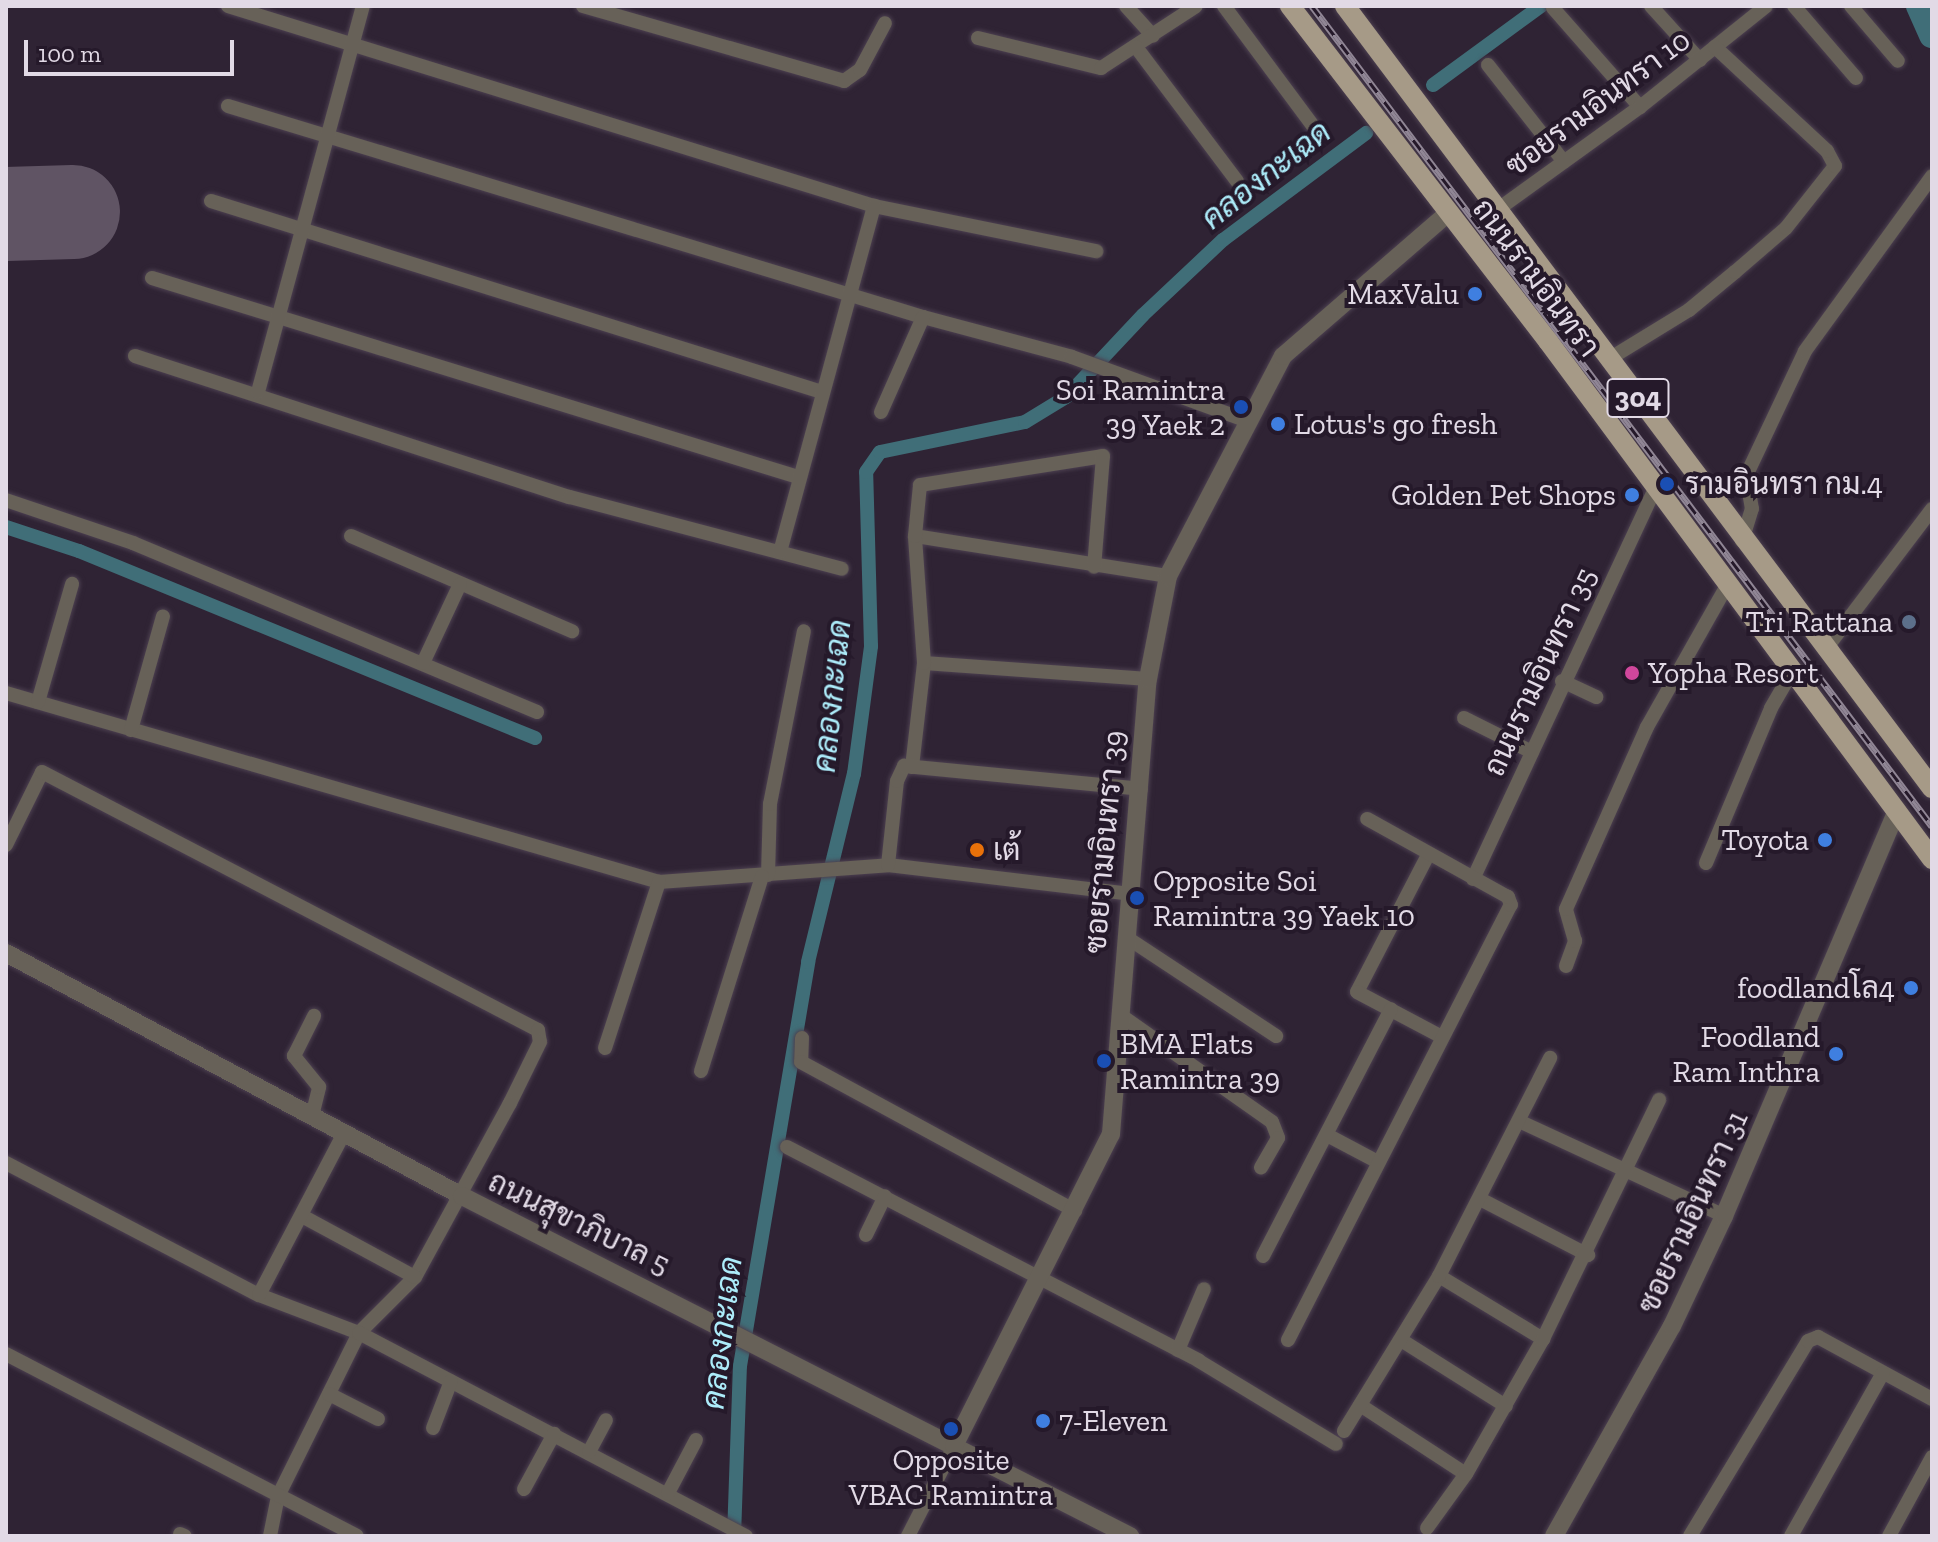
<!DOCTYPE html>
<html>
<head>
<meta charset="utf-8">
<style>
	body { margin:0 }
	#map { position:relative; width:1938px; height:1542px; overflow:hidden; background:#2f2334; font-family:"Zilla Slab",Sarabun,serif }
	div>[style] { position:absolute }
	.canal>* { height:14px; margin:-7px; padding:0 7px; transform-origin:7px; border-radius:7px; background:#406e78 }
	.river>* { height:26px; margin:-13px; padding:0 13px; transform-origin:13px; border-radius:13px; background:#406e78 }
	.runway>* { height:94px; margin:-47px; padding:0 47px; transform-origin:47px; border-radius:47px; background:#605464 }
	.roads { filter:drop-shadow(0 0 2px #4c4050) drop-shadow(0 0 2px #4c4050) }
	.minor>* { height:14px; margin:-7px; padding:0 7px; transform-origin:7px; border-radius:7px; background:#676158 }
	.tertiary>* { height:18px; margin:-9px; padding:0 9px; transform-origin:9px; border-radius:9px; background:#676158 }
	.primary>* { height:20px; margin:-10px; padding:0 10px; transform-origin:10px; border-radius:10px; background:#a69a87 }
	.rail>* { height:7px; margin-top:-3.5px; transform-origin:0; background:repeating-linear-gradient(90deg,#25192a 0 12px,#908695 0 24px); box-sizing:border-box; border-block:2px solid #908695 }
	.dots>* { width:22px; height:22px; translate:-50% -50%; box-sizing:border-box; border:4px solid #25192a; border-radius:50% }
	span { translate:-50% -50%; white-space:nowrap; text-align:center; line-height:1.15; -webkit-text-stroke:8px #25192a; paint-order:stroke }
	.shield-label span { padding:2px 6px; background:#25192a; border:2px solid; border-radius:6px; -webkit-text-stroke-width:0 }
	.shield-label { font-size:28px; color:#e2dae6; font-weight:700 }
	.street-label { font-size:30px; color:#e2dae6 }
	.poi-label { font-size:30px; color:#e2dae6 }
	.right { translate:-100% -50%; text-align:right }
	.left { translate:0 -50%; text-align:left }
	.water-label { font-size:32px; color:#adecfa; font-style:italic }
	.frame { position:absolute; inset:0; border:8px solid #e2dae6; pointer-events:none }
	.scale { position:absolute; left:24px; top:40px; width:210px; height:36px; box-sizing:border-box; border:4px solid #e2dae6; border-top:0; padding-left:10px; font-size:24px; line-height:28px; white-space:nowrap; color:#e2dae6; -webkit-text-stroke:6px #25192a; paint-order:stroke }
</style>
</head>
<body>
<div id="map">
	<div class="canal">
		<i style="left:1433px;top:85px;width:134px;rotate:-36.2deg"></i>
		<i style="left:6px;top:527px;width:77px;rotate:18.2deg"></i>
		<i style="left:79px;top:551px;width:493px;rotate:22.3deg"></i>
		<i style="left:734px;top:1536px;width:170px;rotate:-88deg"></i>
		<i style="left:740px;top:1366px;width:410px;rotate:-80.4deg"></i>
		<i style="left:808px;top:962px;width:194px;rotate:-76.3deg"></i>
		<i style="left:854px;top:774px;width:129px;rotate:-82.4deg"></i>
		<i style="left:871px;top:646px;width:174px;rotate:-91.6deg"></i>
		<i style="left:866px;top:472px;width:24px;rotate:-55deg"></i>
		<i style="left:880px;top:452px;width:148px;rotate:-11.7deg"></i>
		<i style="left:1025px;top:422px;width:48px;rotate:-31.4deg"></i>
		<i style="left:1066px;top:397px;width:112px;rotate:-46.8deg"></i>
		<i style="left:1143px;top:315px;width:110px;rotate:-43.2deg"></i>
		<i style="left:1223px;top:240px;width:179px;rotate:-36.8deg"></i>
	</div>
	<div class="river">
		<i style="left:1919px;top:6px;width:32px;rotate:66deg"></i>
	</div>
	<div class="runway">
		<i style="left:6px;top:214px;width:67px;rotate:-1.7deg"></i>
	</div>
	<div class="roads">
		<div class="minor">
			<i style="left:228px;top:6px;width:676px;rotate:17.2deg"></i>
			<i style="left:874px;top:206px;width:227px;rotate:11.5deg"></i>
			<i style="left:583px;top:6px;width:272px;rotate:16deg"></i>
			<i style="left:844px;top:81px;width:19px;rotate:-35deg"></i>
			<i style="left:860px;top:70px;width:53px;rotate:-62deg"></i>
			<i style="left:1126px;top:6px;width:40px;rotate:48deg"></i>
			<i style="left:1224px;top:6px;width:151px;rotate:53.4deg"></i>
			<i style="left:1651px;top:6px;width:73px;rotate:47.8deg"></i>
			<i style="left:1794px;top:6px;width:95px;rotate:49.3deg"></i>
			<i style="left:1851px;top:6px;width:72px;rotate:49.5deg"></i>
			<i style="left:1553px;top:8px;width:132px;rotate:48.7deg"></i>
			<i style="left:978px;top:38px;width:127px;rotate:13.7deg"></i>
			<i style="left:1101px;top:68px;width:113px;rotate:-33.1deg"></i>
			<i style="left:1136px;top:47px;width:168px;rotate:53deg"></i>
			<i style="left:1488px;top:65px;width:123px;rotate:51.9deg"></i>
			<i style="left:228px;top:106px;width:726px;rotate:16.89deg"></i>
			<i style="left:923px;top:317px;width:154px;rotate:15deg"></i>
			<i style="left:1072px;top:357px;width:184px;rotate:20deg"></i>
			<i style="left:211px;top:201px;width:640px;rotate:17.36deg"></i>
			<i style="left:1497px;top:210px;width:176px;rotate:-35.8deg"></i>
			<i style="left:1640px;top:107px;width:161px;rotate:-38.7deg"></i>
			<i style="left:152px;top:278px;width:676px;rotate:17.12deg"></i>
			<i style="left:135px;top:356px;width:457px;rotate:18deg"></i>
			<i style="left:570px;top:497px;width:281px;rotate:14.8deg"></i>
			<i style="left:1609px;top:359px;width:94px;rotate:-31.5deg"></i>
			<i style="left:1689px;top:310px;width:60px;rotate:-39.6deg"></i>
			<i style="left:1735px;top:272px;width:67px;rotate:-40.8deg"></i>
			<i style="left:1786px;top:228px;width:79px;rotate:-51.7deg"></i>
			<i style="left:1835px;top:166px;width:17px;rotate:-118deg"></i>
			<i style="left:1827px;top:151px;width:153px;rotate:-137.1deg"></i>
			<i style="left:258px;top:392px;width:400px;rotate:-74.8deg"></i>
			<i style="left:881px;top:412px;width:104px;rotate:-66.1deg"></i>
			<i style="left:6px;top:500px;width:134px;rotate:18.7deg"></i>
			<i style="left:133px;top:543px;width:438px;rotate:22.7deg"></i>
			<i style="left:351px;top:536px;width:241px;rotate:23.3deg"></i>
			<i style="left:915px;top:536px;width:256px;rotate:9deg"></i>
			<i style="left:1742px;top:541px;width:34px;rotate:-73deg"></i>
			<i style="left:1752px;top:509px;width:34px;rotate:-100deg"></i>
			<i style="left:1746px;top:476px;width:138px;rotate:-64.7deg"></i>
			<i style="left:1805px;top:351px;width:216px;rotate:-54deg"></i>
			<i style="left:780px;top:552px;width:359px;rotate:-74.8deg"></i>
			<i style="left:1825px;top:650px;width:177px;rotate:-52.8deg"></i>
			<i style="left:423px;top:663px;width:87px;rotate:-64.9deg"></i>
			<i style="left:924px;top:663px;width:225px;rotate:4.1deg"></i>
			<i style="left:1562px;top:681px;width:38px;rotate:25deg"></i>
			<i style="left:6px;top:693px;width:680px;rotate:16.14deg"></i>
			<i style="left:659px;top:882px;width:230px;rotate:-4.2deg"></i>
			<i style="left:888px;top:865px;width:246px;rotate:6.8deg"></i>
			<i style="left:38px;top:702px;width:123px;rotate:-73.9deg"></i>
			<i style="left:1464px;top:718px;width:76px;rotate:26.6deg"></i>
			<i style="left:131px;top:730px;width:118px;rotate:-74.3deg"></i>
			<i style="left:912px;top:767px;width:105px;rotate:-83.4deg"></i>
			<i style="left:924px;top:663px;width:127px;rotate:-94.1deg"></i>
			<i style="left:915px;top:536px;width:51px;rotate:-84.4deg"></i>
			<i style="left:920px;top:485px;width:185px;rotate:-9deg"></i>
			<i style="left:1103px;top:456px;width:111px;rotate:94.6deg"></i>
			<i style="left:6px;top:845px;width:81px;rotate:-63.7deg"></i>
			<i style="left:42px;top:772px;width:559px;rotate:27.48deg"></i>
			<i style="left:538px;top:1030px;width:12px;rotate:81deg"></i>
			<i style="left:540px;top:1042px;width:68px;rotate:116.2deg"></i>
			<i style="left:510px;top:1103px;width:198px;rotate:118.6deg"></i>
			<i style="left:415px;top:1277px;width:79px;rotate:135deg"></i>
			<i style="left:359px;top:1333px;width:182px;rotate:116.4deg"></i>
			<i style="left:278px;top:1496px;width:41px;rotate:101.3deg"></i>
			<i style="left:1428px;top:855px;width:154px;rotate:117.4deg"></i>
			<i style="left:1357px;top:992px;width:96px;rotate:27.9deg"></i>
			<i style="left:1706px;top:863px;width:168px;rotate:-67.2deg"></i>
			<i style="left:1771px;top:708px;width:44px;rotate:-59.9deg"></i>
			<i style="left:888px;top:865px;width:84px;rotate:-83.9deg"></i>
			<i style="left:897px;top:781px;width:17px;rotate:-65deg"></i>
			<i style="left:904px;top:766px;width:238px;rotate:5.5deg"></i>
			<i style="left:768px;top:875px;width:71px;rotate:-88.4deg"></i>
			<i style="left:770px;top:804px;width:176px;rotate:-78.9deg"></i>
			<i style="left:1473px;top:879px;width:434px;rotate:-65deg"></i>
			<i style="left:1126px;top:937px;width:180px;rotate:33.4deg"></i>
			<i style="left:1566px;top:966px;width:27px;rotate:-70deg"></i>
			<i style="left:1575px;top:941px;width:33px;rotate:-106deg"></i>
			<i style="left:1566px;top:909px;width:199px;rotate:-66deg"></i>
			<i style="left:1647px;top:727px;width:164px;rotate:-60.5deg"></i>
			<i style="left:1119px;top:1014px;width:187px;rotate:35.2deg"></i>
			<i style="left:1272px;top:1122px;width:17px;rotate:69deg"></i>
			<i style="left:1278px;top:1138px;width:34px;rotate:120deg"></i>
			<i style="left:802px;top:1038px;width:24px;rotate:92deg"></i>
			<i style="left:801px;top:1062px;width:312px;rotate:28.5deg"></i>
			<i style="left:605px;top:1048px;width:175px;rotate:-72deg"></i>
			<i style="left:701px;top:1071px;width:204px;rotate:-72.6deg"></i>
			<i style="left:312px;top:1116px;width:30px;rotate:-76deg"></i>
			<i style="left:319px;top:1087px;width:40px;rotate:-129deg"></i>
			<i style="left:294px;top:1056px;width:45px;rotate:-63.4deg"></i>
			<i style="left:1521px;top:1122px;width:224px;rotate:24.8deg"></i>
			<i style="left:1327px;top:1135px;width:58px;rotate:27.9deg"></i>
			<i style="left:787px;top:1147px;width:464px;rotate:27.4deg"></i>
			<i style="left:1199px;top:1361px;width:160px;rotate:31.2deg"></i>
			<i style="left:6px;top:1163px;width:285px;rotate:27.6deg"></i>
			<i style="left:259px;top:1295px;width:107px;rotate:20.8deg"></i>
			<i style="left:359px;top:1333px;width:437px;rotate:27.7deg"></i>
			<i style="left:1480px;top:1199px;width:122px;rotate:27.4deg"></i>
			<i style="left:302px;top:1216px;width:128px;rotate:28.4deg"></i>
			<i style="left:866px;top:1235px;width:43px;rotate:-64deg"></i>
			<i style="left:1263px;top:1256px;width:278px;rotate:-62.6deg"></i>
			<i style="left:1439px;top:1276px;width:122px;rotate:31.2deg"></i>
			<i style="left:259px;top:1295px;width:183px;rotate:-62.3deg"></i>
			<i style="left:1288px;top:1340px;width:489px;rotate:-62.9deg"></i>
			<i style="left:1511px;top:905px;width:9px;rotate:-111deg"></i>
			<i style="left:1508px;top:897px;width:161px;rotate:-151deg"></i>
			<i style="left:1401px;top:1340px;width:124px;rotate:32.2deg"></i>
			<i style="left:1178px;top:1350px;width:66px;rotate:-66.9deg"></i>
			<i style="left:6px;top:1354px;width:395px;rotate:27.4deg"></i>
			<i style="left:329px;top:1394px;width:55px;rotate:27deg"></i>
			<i style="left:1360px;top:1405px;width:126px;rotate:33.1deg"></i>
			<i style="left:433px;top:1428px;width:50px;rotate:-69deg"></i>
			<i style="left:1344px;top:1431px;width:182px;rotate:-58.5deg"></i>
			<i style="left:1439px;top:1276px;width:245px;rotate:-63deg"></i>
			<i style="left:589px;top:1452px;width:36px;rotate:-62deg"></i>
			<i style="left:524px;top:1489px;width:63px;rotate:-61.4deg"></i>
			<i style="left:668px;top:1493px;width:60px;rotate:-62.2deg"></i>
			<i style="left:1427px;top:1528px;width:67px;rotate:-54.2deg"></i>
			<i style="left:1466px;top:1474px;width:155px;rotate:-60.3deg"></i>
			<i style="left:1543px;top:1339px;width:266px;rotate:-64.1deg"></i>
			<i style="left:180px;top:1534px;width:5px;rotate:22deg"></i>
			<i style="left:908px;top:1536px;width:101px;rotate:-62.9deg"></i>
			<i style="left:1690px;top:1536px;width:228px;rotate:-58.8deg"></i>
			<i style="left:1808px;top:1341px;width:11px;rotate:-22deg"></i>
			<i style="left:1818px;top:1337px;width:130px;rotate:28.5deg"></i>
			<i style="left:1791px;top:1536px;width:187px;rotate:-60.6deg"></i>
			<i style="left:1889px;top:1536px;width:90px;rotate:-61.4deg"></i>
		</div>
		<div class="tertiary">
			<i style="left:6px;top:953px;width:517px;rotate:28.05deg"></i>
			<i style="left:462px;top:1196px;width:750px;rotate:26.98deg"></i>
			<i style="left:954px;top:1446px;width:349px;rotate:-63.3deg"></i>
			<i style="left:1111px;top:1134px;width:457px;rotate:-85.4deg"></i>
			<i style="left:1148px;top:679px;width:105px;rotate:-79deg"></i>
			<i style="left:1168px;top:576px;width:248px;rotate:-62.4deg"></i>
			<i style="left:1283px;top:356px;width:220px;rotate:-40.9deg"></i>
			<i style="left:1554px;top:1536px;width:241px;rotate:-60.7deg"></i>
			<i style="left:1672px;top:1326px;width:122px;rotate:-64.7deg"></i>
			<i style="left:1724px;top:1216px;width:441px;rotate:-66.9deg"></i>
		</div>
		<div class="primary">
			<i style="left:1290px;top:6px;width:423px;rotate:52.4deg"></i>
			<i style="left:1548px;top:341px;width:645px;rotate:53.45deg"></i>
			<i style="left:1345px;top:6px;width:978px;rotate:53.11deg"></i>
		</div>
	</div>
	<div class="rail">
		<i style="left:1312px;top:6px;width:1028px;rotate:52.91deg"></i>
	</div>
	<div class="dots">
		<i style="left:1475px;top:294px;background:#3f7fe0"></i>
		<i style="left:1241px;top:407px;background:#1a4fb4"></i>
		<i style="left:1278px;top:424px;background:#3f7fe0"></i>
		<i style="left:1667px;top:484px;background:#1a4fb4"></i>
		<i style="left:1632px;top:495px;background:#3f7fe0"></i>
		<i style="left:1909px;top:622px;background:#5c6f8a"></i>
		<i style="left:1632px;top:673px;background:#d1479c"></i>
		<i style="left:1825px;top:840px;background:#3f7fe0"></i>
		<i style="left:977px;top:850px;background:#e8710a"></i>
		<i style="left:1137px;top:898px;background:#1a4fb4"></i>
		<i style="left:1911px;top:988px;background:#3f7fe0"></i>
		<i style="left:1836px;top:1054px;background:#3f7fe0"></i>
		<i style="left:1104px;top:1061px;background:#1a4fb4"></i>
		<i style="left:1043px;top:1421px;background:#3f7fe0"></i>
		<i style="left:951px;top:1429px;background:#1a4fb4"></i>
	</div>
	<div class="shield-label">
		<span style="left:1638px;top:398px">304</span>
	</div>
	<div class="street-label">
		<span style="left:1598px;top:103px;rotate:-37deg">ซอยรามอินทรา 10</span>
		<span style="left:1536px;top:278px;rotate:53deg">ถนนรามอินทรา</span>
		<span style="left:1540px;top:672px;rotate:-65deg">ถนนรามอินทรา 35</span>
		<span style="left:1105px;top:842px;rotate:-85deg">ซอยรามอินทรา 39</span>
		<span style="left:1693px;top:1212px;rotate:-65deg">ซอยรามอินทรา 31</span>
		<span style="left:579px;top:1223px;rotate:26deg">ถนนสุขาภิบาล 5</span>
	</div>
	<div class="poi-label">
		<span class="right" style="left:1459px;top:294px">MaxValu</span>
		<span class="right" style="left:1225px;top:407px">Soi Ramintra<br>39 Yaek 2</span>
		<span class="left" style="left:1294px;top:424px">Lotus's go fresh</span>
		<span class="left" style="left:1685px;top:484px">รามอินทรา กม.4</span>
		<span class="right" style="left:1616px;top:495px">Golden Pet Shops</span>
		<span class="right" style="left:1893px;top:622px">Tri Rattana</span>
		<span class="left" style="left:1648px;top:673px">Yopha Resort</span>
		<span class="right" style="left:1809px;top:840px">Toyota</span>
		<span class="left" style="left:993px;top:850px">เต้</span>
		<span class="left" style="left:1153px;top:898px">Opposite Soi<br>Ramintra 39 Yaek 10</span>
		<span class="right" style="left:1895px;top:988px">foodlandโล4</span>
		<span class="right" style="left:1820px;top:1054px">Foodland<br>Ram Inthra</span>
		<span class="left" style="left:1120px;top:1061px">BMA Flats<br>Ramintra 39</span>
		<span class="left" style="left:1059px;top:1421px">7-Eleven</span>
		<span style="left:951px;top:1477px">Opposite<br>VBAC Ramintra</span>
	</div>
	<div class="water-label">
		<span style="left:1266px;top:175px;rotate:-38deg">คลองกะเฉด</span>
		<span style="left:832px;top:696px;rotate:-84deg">คลองกะเฉด</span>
		<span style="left:722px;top:1333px;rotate:-83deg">คลองกะเฉด</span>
	</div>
	<div class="frame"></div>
	<div class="scale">100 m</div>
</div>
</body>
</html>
